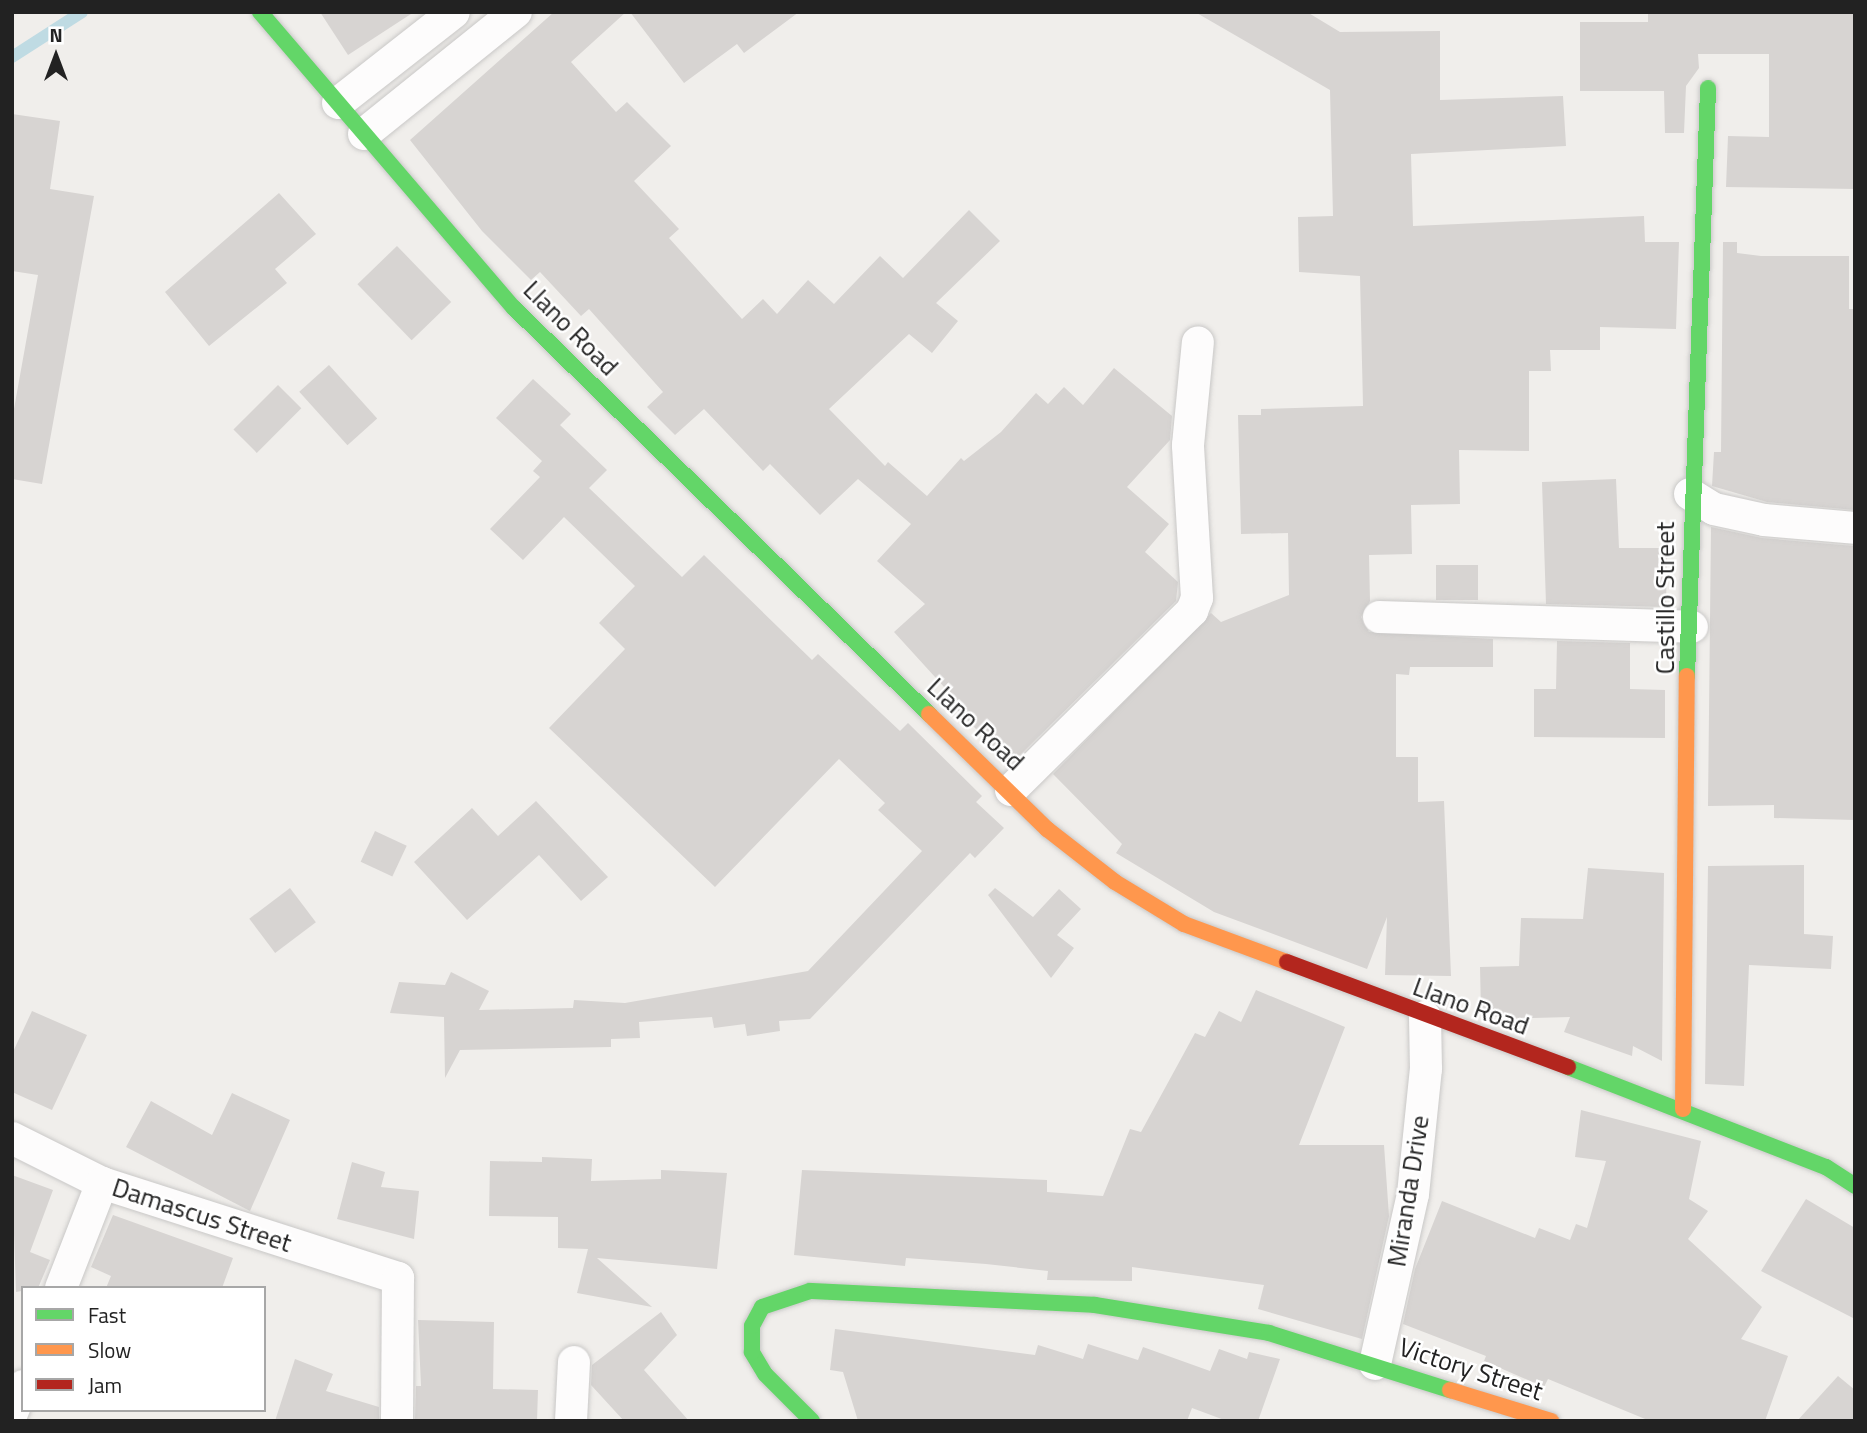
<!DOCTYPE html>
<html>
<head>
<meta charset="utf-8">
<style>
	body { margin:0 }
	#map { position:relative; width:1867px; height:1433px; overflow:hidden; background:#f0eeeb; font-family:"Titillium Web",sans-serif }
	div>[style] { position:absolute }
	.stream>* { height:12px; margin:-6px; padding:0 6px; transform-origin:6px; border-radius:6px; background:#bfdbe3 }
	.building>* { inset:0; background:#d7d4d2; transform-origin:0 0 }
	.roads { filter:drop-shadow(0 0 2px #c9c8c7) drop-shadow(0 0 2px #c9c8c7) }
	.street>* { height:32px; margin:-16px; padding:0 16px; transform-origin:16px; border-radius:16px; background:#fdfcfc }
	.fast>* { height:16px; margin:-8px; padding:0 8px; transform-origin:8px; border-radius:8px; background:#63d668 }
	.slow>* { height:16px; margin:-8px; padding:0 8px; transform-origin:8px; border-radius:8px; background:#ff974d }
	.jam>* { height:16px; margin:-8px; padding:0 8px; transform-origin:8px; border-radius:8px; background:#b3261e }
	span { translate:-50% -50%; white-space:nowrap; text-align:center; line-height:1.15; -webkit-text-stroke:5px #fff; paint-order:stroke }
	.street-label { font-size:26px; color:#222 }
	.frame { position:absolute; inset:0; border:14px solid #222; pointer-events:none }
	.legend { position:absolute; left:21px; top:1286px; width:245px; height:126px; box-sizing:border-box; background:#fff; border:2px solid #a7a7a7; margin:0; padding:9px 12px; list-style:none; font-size:21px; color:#222 }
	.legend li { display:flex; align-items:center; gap:14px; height:35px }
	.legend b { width:35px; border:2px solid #a7a7a7 }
	.north { position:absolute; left:21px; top:21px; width:70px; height:70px; -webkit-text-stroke:5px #fff; paint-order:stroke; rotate:0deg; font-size:19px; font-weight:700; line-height:28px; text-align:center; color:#222 }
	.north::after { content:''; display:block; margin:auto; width:24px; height:32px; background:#222; clip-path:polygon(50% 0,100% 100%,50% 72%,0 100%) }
</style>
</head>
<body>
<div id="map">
	<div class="stream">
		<i style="left:12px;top:57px;width:83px;rotate:-32.7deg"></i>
	</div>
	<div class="building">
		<i style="clip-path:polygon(320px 12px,414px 12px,348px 55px)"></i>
		<i style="clip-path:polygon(554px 12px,626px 12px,571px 62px,616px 112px,627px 102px,671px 146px,634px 181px,679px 229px,669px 238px,742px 319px,763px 299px,777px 314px,808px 280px,834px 304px,880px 256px,903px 278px,969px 210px,1000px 241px,936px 303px,958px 321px,932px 353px,909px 334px,829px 409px,885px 466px,888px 462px,927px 496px,961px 458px,964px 461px,1001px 432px,1036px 393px,1048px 404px,1064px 387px,1083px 405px,1114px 368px,1172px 416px,1170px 440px,1127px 487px,1169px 524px,1145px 552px,1178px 582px,1176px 601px,1011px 764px,940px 693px,945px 688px,894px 632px,925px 604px,877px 561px,911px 524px,858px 479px,820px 515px,770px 464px,763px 471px,704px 409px,675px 435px,647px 407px,663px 392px,589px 309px,581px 316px,540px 272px,531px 280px,482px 231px,410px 140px)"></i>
		<i style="clip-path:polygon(630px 12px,799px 12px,744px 53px,737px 44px,684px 83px)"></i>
		<i style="clip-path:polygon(1195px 12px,1307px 12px,1340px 32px,1440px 31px,1440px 100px,1563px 96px,1566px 146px,1411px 154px,1413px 226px,1644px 216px,1645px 242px,1679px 242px,1676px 329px,1600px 327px,1600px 350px,1550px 350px,1551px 371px,1529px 371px,1529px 451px,1459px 450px,1460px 504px,1411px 505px,1412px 554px,1369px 555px,1370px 601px,1361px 617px,1369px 632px,1493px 639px,1493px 667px,1410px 667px,1409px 675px,1396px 674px,1396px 757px,1418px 757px,1418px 802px,1444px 801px,1451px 976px,1385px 975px,1387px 917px,1367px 969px,1214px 912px,1116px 853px,1122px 844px,1053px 774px,1211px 613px,1221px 622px,1289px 595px,1288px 533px,1241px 534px,1238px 415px,1261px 415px,1261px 409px,1363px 406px,1360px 276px,1299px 272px,1298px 217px,1333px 216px,1330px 90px)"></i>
		<i style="clip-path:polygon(1648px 12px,1855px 12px,1855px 189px,1726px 187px,1728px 136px,1769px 137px,1769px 54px,1698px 54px,1699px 68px,1686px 86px,1684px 133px,1665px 133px,1664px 91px,1580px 91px,1580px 22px,1648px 22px)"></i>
		<i style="clip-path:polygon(12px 114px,60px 121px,50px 189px,94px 196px,42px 484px,12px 479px,12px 420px,38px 275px,12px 271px)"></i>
		<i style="clip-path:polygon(279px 193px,316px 234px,275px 269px,287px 283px,209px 346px,165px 292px)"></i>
		<i style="clip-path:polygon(1723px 242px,1737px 242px,1737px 253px,1761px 256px,1849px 256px,1849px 309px,1855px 309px,1855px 510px,1767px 502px,1712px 486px,1714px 452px,1721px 452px)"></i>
		<i style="left:397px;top:246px;width:78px;height:55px;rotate:46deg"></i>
		<i style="left:329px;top:365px;width:72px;height:40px;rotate:48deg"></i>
		<i style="clip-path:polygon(533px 379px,571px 414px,560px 425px,607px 470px,589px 488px,682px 577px,704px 555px,812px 660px,818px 654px,900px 731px,908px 723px,982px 796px,976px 802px,1004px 828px,975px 858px,970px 853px,810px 1019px,779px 1021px,780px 1031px,747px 1036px,745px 1024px,714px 1028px,712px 1017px,639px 1022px,640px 1038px,611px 1039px,611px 1047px,460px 1050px,445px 1078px,444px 1017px,390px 1013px,399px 982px,445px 985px,451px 972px,489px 991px,479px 1010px,573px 1008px,574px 1000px,625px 1003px,808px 971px,922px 851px,878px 810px,885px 803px,839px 759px,715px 887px,549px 728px,625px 649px,599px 623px,635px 586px,564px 517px,523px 560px,490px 529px,540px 477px,533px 471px,542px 461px,496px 418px)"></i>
		<i style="left:278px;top:385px;width:33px;height:63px;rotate:45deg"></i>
		<i style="clip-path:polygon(1616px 479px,1619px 548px,1667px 548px,1666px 607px,1546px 604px,1542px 482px)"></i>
		<i style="clip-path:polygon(1711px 527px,1762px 538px,1854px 546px,1855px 820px,1774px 818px,1774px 805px,1708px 806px)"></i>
		<i style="left:1436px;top:565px;width:42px;height:35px"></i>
		<i style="clip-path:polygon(1557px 641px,1630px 643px,1630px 689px,1665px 690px,1665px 738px,1534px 737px,1534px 689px,1556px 689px)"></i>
		<i style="clip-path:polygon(536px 801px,608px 877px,581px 901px,539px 855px,467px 920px,414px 862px,472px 808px,498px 836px)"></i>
		<i style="left:375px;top:831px;width:35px;height:34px;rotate:25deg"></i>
		<i style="clip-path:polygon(1804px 865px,1804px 934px,1833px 936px,1831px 969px,1749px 965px,1744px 1086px,1705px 1084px,1708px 866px)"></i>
		<i style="clip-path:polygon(1588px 868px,1664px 873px,1662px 1061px,1633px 1046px,1632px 1056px,1564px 1032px,1570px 1017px,1502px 1019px,1481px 1011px,1480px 967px,1519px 966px,1521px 918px,1583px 919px)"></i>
		<i style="left:290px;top:888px;width:43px;height:51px;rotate:53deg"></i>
		<i style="clip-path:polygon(995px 888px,1033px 917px,1059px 889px,1081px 909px,1057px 935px,1074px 948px,1051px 978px,988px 895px)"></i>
		<i style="clip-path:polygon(1256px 990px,1345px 1027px,1299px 1145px,1384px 1145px,1389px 1216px,1362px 1339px,1258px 1309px,1264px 1285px,1132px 1267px,1132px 1281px,1047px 1280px,1048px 1271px,986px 1264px,906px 1258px,905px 1266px,794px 1255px,802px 1170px,1047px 1180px,1047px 1192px,1103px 1196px,1130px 1129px,1141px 1132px,1195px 1033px,1205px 1037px,1219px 1011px,1241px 1022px)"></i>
		<i style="clip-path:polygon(32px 1011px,87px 1035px,52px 1110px,12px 1092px,12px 1054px)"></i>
		<i style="clip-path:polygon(232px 1093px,290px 1120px,250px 1211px,126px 1147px,151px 1101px,212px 1135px)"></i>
		<i style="clip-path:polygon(1581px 1110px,1701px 1141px,1689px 1199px,1708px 1211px,1688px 1239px,1762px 1307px,1741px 1339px,1788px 1356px,1765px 1421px,1650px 1421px,1548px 1379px,1544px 1387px,1484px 1361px,1486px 1356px,1403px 1324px,1415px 1269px,1442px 1201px,1535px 1238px,1539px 1228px,1570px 1240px,1576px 1224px,1587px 1228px,1606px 1161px,1575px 1157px)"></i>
		<i style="clip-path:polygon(542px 1157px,592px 1159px,591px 1181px,661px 1179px,661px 1170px,727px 1173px,717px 1269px,597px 1258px,652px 1307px,577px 1293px,588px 1249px,558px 1248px,558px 1217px,489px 1216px,490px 1161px,542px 1162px)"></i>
		<i style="clip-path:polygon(352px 1162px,385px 1172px,381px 1187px,419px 1191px,414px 1239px,337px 1219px)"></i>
		<i style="clip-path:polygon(12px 1175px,53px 1190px,30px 1252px,50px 1260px,38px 1288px,16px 1292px)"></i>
		<i style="clip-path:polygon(1806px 1199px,1855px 1228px,1855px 1319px,1761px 1271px)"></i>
		<i style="clip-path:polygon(113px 1215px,233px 1258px,222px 1288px,106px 1288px,111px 1276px,91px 1267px)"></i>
		<i style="clip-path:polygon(661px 1312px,677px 1335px,644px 1370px,689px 1421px,624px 1421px,591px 1385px,592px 1365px)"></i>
		<i style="clip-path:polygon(418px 1320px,494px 1322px,493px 1389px,538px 1390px,537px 1421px,415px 1421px,416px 1386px,421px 1386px)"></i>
		<i style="clip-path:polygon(835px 1329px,1035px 1355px,1038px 1345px,1083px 1359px,1088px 1344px,1138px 1360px,1143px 1347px,1210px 1371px,1219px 1349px,1247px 1359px,1249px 1352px,1280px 1359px,1258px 1421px,1227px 1421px,1192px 1408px,1187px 1421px,858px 1421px,843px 1372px,830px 1370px)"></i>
		<i style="clip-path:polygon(295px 1359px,333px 1374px,326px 1391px,379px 1407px,379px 1421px,275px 1421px)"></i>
		<i style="clip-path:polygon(1838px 1376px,1855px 1390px,1855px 1421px,1797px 1421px)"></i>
	</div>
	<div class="roads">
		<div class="street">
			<i style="left:338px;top:103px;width:147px;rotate:-38.1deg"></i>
			<i style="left:364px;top:134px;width:195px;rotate:-38.8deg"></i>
			<i style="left:1690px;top:494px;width:28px;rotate:32deg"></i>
			<i style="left:1714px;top:509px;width:51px;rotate:12.4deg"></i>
			<i style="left:1764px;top:520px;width:91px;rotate:5deg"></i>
			<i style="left:1379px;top:617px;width:313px;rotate:1.8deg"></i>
			<i style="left:1011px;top:790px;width:255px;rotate:-44.7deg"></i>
			<i style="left:1192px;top:611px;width:14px;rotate:-69deg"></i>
			<i style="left:1197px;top:598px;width:153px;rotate:-93.4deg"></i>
			<i style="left:1188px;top:445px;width:103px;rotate:-84.5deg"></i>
			<i style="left:12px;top:1138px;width:101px;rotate:26.6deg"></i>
			<i style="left:102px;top:1183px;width:311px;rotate:17.8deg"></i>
			<i style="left:398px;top:1278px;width:143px;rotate:90.4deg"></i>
			<i style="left:61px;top:1288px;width:113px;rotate:-68.7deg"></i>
			<i style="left:1375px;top:1364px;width:174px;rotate:-77.4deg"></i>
			<i style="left:1413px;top:1194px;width:126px;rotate:-84.1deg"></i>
			<i style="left:1426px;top:1069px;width:52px;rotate:-91.1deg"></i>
			<i style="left:12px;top:1413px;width:29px;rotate:-68deg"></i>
			<i style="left:571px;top:1421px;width:59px;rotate:-87.1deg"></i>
		</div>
		<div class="fast">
			<i style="left:260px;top:12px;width:390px;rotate:49.4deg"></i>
			<i style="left:514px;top:308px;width:581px;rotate:44.37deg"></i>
			<i style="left:1687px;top:676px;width:588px;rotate:-87.95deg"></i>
			<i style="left:1568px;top:1067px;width:277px;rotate:21.2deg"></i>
			<i style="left:1826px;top:1167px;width:35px;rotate:33deg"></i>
			<i style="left:812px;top:1421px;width:66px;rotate:-135deg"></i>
			<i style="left:765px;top:1374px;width:26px;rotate:-121deg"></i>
			<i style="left:752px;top:1352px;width:26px;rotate:-90deg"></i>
			<i style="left:752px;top:1326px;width:21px;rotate:-62deg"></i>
			<i style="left:762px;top:1307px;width:51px;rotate:-18.4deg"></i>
			<i style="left:810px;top:1291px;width:285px;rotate:2.8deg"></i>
			<i style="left:1095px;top:1305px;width:176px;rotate:9.1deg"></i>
			<i style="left:1269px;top:1333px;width:190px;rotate:17.5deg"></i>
		</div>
		<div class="slow">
			<i style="left:929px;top:714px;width:165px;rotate:44.3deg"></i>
			<i style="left:1047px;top:829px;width:86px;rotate:37.9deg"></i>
			<i style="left:1115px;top:882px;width:81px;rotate:31.3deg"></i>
			<i style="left:1184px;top:924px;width:110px;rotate:20.3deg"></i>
			<i style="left:1683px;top:1109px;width:433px;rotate:-89.5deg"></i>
			<i style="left:1450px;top:1390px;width:106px;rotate:17.1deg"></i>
		</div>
		<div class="jam">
			<i style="left:1287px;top:962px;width:300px;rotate:20.5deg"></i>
		</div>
	</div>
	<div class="street-label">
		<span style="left:571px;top:328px;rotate:45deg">Llano Road</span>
		<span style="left:1665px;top:598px;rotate:-90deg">Castillo Street</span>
		<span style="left:976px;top:724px;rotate:43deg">Llano Road</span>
		<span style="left:1471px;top:1006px;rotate:20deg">Llano Road</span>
		<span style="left:1408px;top:1191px;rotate:-81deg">Miranda Drive</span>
		<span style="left:202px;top:1215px;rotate:18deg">Damascus Street</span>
		<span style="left:1471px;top:1369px;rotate:18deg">Victory Street</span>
	</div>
	<div class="frame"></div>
	<ul class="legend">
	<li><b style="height:9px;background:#63d668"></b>Fast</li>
	<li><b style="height:9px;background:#ff974d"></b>Slow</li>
	<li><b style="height:9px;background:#b3261e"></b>Jam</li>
	</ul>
	<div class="north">N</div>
</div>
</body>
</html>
